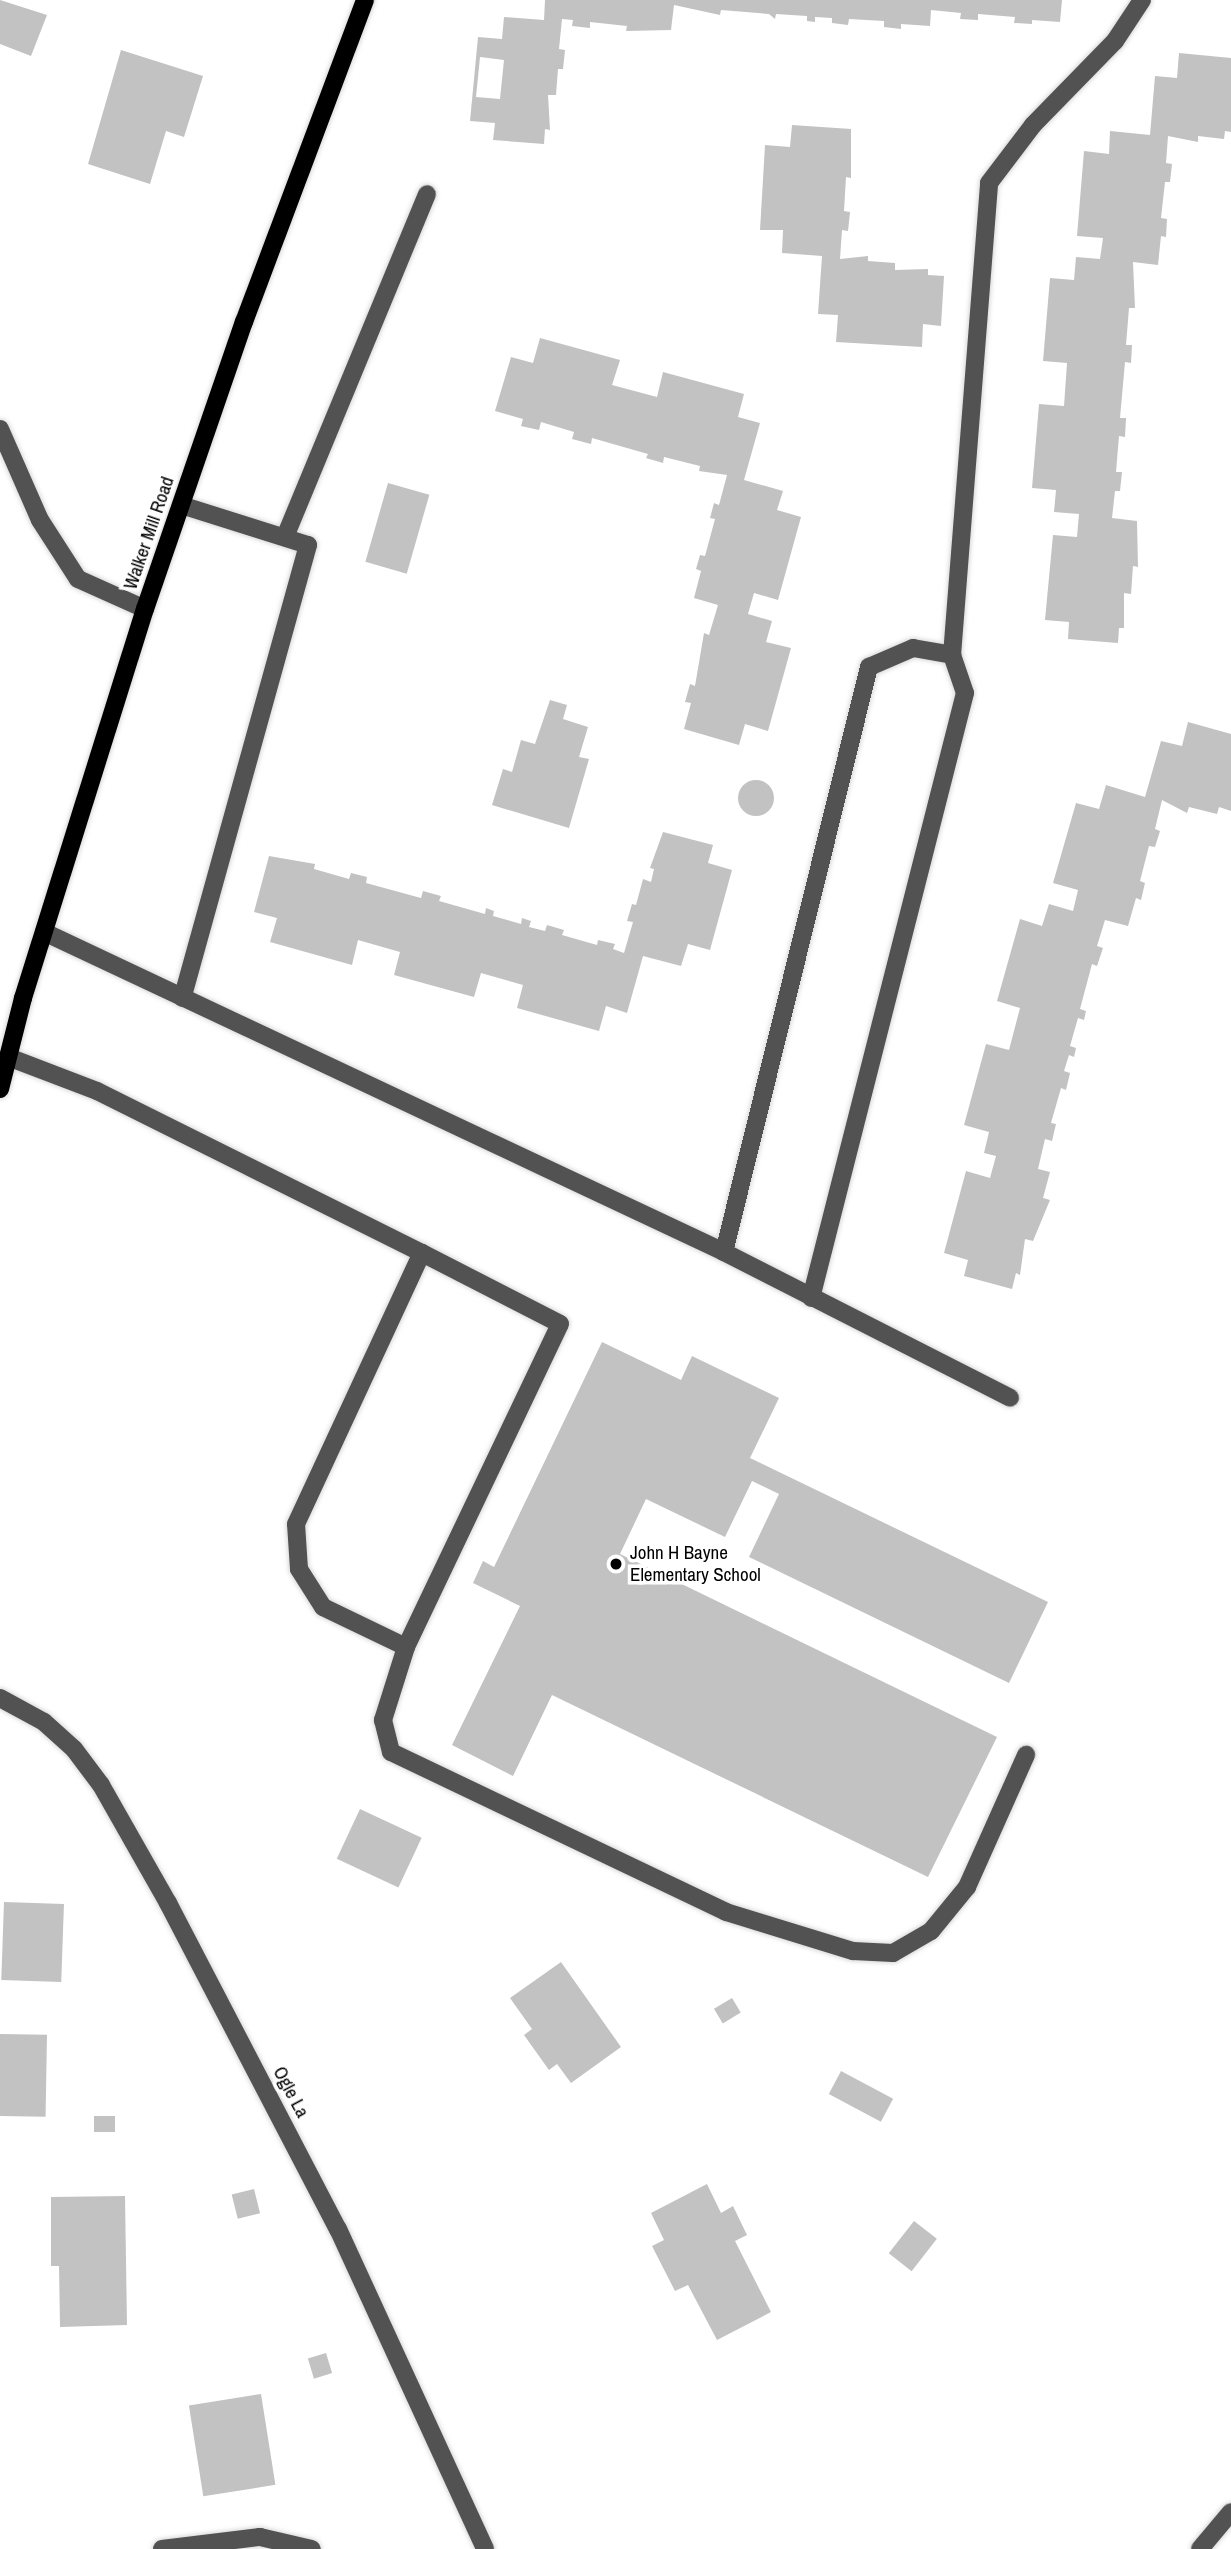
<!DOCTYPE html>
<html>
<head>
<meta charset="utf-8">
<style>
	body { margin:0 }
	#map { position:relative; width:1231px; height:2549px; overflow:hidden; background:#fff; font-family:"Archivo Narrow",sans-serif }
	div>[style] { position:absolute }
	.building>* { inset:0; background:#c2c2c2; transform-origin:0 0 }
	.round { border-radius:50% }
	.roads { filter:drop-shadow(0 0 2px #dbdbdb) drop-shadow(0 0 2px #dbdbdb) }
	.minor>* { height:18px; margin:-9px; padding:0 9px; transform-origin:9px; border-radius:9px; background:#525252 }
	.major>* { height:18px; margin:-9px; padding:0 9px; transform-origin:9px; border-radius:9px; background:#000 }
	.dots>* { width:19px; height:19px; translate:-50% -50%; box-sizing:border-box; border:4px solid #fff; border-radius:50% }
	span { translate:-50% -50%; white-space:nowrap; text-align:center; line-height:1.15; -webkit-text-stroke:7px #fff; paint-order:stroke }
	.street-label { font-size:19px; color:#000 }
	.poi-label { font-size:19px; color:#000 }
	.left { translate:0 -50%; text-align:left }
</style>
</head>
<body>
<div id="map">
	<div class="building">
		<i style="clip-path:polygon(0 0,47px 15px,31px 56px,0 44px)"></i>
		<i style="clip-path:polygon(evenodd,545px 0,1062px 0,1060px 22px,1032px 20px,1032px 24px,1014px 23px,1015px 17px,978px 14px,978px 20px,960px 19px,961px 13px,931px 10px,930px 26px,901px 24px,901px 29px,884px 27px,884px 21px,849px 19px,848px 25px,832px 23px,832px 18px,815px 17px,815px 22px,807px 21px,807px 16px,776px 14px,775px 19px,769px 14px,721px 10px,720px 15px,674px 5px,671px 30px,626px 31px,627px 26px,590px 22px,590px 28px,572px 26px,573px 20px,562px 19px,559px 49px,565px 50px,563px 69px,558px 69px,556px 95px,548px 95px,550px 130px,545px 129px,544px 144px,493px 140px,495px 123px,470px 121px,478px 37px,502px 39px,504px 17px,544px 20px,545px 0,480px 57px,504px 60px,500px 99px,476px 97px,480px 57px)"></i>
		<i style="clip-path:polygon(121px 50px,203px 76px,184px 137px,166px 131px,150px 184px,88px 164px)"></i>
		<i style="clip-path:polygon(1179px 53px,1231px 58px,1231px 132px,1225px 131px,1224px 139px,1198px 136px,1198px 142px,1168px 136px,1166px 163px,1172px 164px,1170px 182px,1165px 182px,1161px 218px,1167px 219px,1166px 237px,1161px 236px,1158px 265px,1133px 262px,1135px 308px,1129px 308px,1126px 345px,1132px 345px,1131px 363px,1125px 362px,1120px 418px,1126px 418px,1125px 437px,1119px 436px,1116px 472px,1122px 472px,1120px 491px,1115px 491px,1112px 518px,1137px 521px,1138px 567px,1133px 566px,1131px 594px,1124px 593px,1124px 628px,1119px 628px,1118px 643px,1068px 639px,1069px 622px,1045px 620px,1053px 535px,1077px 537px,1079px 514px,1054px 512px,1056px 490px,1032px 488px,1039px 404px,1064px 406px,1067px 363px,1043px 361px,1050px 278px,1074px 280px,1076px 257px,1100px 259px,1103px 238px,1077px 236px,1084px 151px,1109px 154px,1110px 131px,1150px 135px,1155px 76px,1177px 78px)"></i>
		<i style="clip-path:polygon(792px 125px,851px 129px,851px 178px,846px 177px,844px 211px,850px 212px,848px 231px,842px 230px,840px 259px,868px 256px,868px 261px,895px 263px,895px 270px,928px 269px,928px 275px,944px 276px,941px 326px,923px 324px,922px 347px,836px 342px,838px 315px,818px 314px,822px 256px,782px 253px,783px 230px,760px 230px,765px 145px,790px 147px)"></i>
		<i style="clip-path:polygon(540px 338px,620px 360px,612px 385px,657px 397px,663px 372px,744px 394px,738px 417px,760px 423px,744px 480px,783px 491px,777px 510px,801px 517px,778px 600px,754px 593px,748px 614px,772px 621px,766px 642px,791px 648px,768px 731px,745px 724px,739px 745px,684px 729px,691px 703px,685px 702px,690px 684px,695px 686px,704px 633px,709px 635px,718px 605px,694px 598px,701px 571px,696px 569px,700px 555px,705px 556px,715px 519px,710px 518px,714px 503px,719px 505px,727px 475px,699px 471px,700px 466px,664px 457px,663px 463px,646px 458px,648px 454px,592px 438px,591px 444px,572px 439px,574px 432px,541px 422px,539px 430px,521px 426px,523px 419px,495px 411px,511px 357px,533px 363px)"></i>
		<i style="left:388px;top:483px;width:43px;height:82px;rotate:16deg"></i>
		<i style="clip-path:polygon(550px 700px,567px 705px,563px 719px,588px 727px,579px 757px,589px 759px,569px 828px,492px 805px,503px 769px,512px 772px,521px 740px,535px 744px)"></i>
		<i style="clip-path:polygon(1188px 722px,1231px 734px,1231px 811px,1219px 807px,1217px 814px,1189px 807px,1187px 813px,1162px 800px,1155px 829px,1160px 831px,1155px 847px,1149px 846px,1140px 881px,1145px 883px,1141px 900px,1136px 898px,1128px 926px,1105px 920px,1097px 946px,1103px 948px,1097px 966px,1092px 964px,1080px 1009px,1086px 1011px,1084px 1020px,1078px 1018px,1070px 1046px,1076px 1048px,1074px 1057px,1069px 1055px,1064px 1071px,1070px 1073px,1066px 1090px,1061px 1088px,1051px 1123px,1056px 1124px,1052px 1141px,1045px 1139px,1038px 1169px,1050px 1172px,1043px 1198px,1050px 1200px,1033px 1241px,1025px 1239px,1020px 1275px,1016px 1273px,1012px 1289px,964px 1276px,968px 1260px,944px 1253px,966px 1171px,990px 1178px,996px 1156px,984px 1153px,989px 1132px,964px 1125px,986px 1044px,1009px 1050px,1020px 1008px,997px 1001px,1020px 919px,1042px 926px,1049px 904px,1073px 911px,1078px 890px,1053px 883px,1076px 803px,1099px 809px,1106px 785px,1145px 797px,1161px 741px,1182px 746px)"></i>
		<i class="round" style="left:738px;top:780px;width:36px;height:36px"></i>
		<i style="clip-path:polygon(663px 832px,713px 845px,708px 863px,732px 870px,710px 950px,688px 944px,681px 966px,643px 956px,627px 1013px,606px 1006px,599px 1031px,517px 1008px,523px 985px,481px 973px,474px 997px,394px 975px,400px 952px,358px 940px,352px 965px,270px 942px,277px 918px,254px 912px,269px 856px,315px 864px,314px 869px,349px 879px,351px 873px,367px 877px,366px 883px,421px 898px,423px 891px,441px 896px,439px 901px,485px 914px,486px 908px,494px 911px,493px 916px,521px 924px,522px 918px,531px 921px,529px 927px,545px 931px,547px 925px,564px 930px,562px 935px,597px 945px,598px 940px,615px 944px,613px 949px,624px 953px,633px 922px,627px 921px,632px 904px,636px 905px,643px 879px,651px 882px,654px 869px,650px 868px)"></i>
		<i style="clip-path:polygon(602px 1342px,681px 1380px,692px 1356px,779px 1398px,750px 1458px,1048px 1602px,1009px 1683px,749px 1557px,779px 1494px,752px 1481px,725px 1537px,646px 1499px,620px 1554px,997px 1737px,928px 1877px,552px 1695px,513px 1776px,452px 1745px,520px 1606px,473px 1583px,483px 1561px,494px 1567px)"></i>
		<i style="left:360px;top:1809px;width:68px;height:55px;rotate:25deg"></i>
		<i style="left:4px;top:1902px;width:60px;height:78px;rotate:2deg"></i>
		<i style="clip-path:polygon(561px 1962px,621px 2047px,571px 2083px,557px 2064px,549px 2070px,524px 2035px,532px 2029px,510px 1998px)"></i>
		<i style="left:732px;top:1998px;width:17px;height:21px;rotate:59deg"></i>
		<i style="left:0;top:2034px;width:47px;height:82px;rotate:1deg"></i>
		<i style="left:841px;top:2071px;width:59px;height:26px;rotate:28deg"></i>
		<i style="left:94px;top:2116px;width:21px;height:16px"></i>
		<i style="clip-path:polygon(707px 2184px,721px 2213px,733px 2206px,747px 2235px,735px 2241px,771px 2312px,717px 2340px,688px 2285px,675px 2291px,652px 2246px,664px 2240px,651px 2213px)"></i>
		<i style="left:254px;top:2189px;width:25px;height:23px;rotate:76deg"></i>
		<i style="clip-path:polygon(125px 2196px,127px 2325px,60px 2327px,59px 2266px,51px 2266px,51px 2197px)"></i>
		<i style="left:914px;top:2221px;width:29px;height:41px;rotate:38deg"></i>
		<i style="left:326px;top:2353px;width:21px;height:19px;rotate:73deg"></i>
		<i style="left:261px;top:2394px;width:92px;height:73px;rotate:81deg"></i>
	</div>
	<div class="roads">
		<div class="minor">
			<i style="left:0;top:429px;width:99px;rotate:66.3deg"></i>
			<i style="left:40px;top:520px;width:70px;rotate:57.2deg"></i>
			<i style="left:78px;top:579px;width:73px;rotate:24.1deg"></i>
			<i style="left:181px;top:505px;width:133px;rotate:17.5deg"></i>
			<i style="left:308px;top:545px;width:470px;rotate:105.5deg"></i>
			<i style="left:285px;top:537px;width:371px;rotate:-67.5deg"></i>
			<i style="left:952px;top:655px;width:473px;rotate:-85.5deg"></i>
			<i style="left:989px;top:183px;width:73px;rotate:-52.8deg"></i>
			<i style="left:1033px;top:125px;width:117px;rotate:-45.7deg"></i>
			<i style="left:1115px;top:41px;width:49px;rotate:-56.6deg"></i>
			<i style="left:44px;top:932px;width:752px;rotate:25.2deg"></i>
			<i style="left:724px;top:1252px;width:321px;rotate:27deg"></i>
			<i style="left:8px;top:1057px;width:95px;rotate:20.9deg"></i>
			<i style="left:97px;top:1091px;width:363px;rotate:26.5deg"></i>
			<i style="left:422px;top:1253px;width:155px;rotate:27.2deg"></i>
			<i style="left:560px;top:1324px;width:358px;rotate:115.5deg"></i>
			<i style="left:406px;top:1647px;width:92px;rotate:-154.3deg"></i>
			<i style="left:323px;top:1607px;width:45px;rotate:-122.3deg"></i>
			<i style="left:299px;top:1569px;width:45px;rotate:-93.8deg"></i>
			<i style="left:296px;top:1524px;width:299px;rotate:-65.1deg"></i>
			<i style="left:724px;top:1252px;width:603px;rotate:-76.08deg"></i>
			<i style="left:869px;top:667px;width:48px;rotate:-23.4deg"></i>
			<i style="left:913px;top:648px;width:40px;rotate:10deg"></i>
			<i style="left:952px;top:655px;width:40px;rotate:71.1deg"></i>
			<i style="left:965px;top:693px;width:624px;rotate:104.28deg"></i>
			<i style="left:406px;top:1647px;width:77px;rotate:107.5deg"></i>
			<i style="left:383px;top:1720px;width:33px;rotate:76deg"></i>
			<i style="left:391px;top:1752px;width:371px;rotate:25.5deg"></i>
			<i style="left:726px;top:1912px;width:133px;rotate:17.1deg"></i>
			<i style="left:853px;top:1951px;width:40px;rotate:2.9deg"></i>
			<i style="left:893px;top:1953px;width:44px;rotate:-30.1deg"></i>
			<i style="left:931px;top:1931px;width:57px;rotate:-50.7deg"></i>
			<i style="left:967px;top:1887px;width:145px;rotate:-65.9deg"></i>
			<i style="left:0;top:1698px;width:50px;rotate:28.6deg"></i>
			<i style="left:44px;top:1722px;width:40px;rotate:42deg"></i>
			<i style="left:74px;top:1749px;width:45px;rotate:53.1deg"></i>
			<i style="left:101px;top:1785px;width:136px;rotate:60.4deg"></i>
			<i style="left:168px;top:1903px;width:368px;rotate:62.5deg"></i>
			<i style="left:338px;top:2229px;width:352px;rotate:65.3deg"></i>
			<i style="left:162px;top:2549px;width:99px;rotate:-7deg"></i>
			<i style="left:260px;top:2537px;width:53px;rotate:13deg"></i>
			<i style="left:1200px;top:2549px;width:48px;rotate:-50deg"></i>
		</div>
		<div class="major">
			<i style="left:0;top:1089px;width:94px;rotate:-75.8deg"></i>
			<i style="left:23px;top:998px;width:408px;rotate:-72.6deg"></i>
			<i style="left:145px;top:609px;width:304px;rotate:-71deg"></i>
			<i style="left:244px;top:322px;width:344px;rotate:-69.4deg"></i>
		</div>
	</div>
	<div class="dots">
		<i style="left:616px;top:1564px;background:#000"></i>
	</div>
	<div class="street-label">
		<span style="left:149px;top:533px;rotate:-71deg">Walker Mill Road</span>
		<span style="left:291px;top:2092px;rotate:62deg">Ogle La</span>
	</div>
	<div class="poi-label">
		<span class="left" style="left:630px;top:1564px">John H Bayne<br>Elementary School</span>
	</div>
</div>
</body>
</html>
